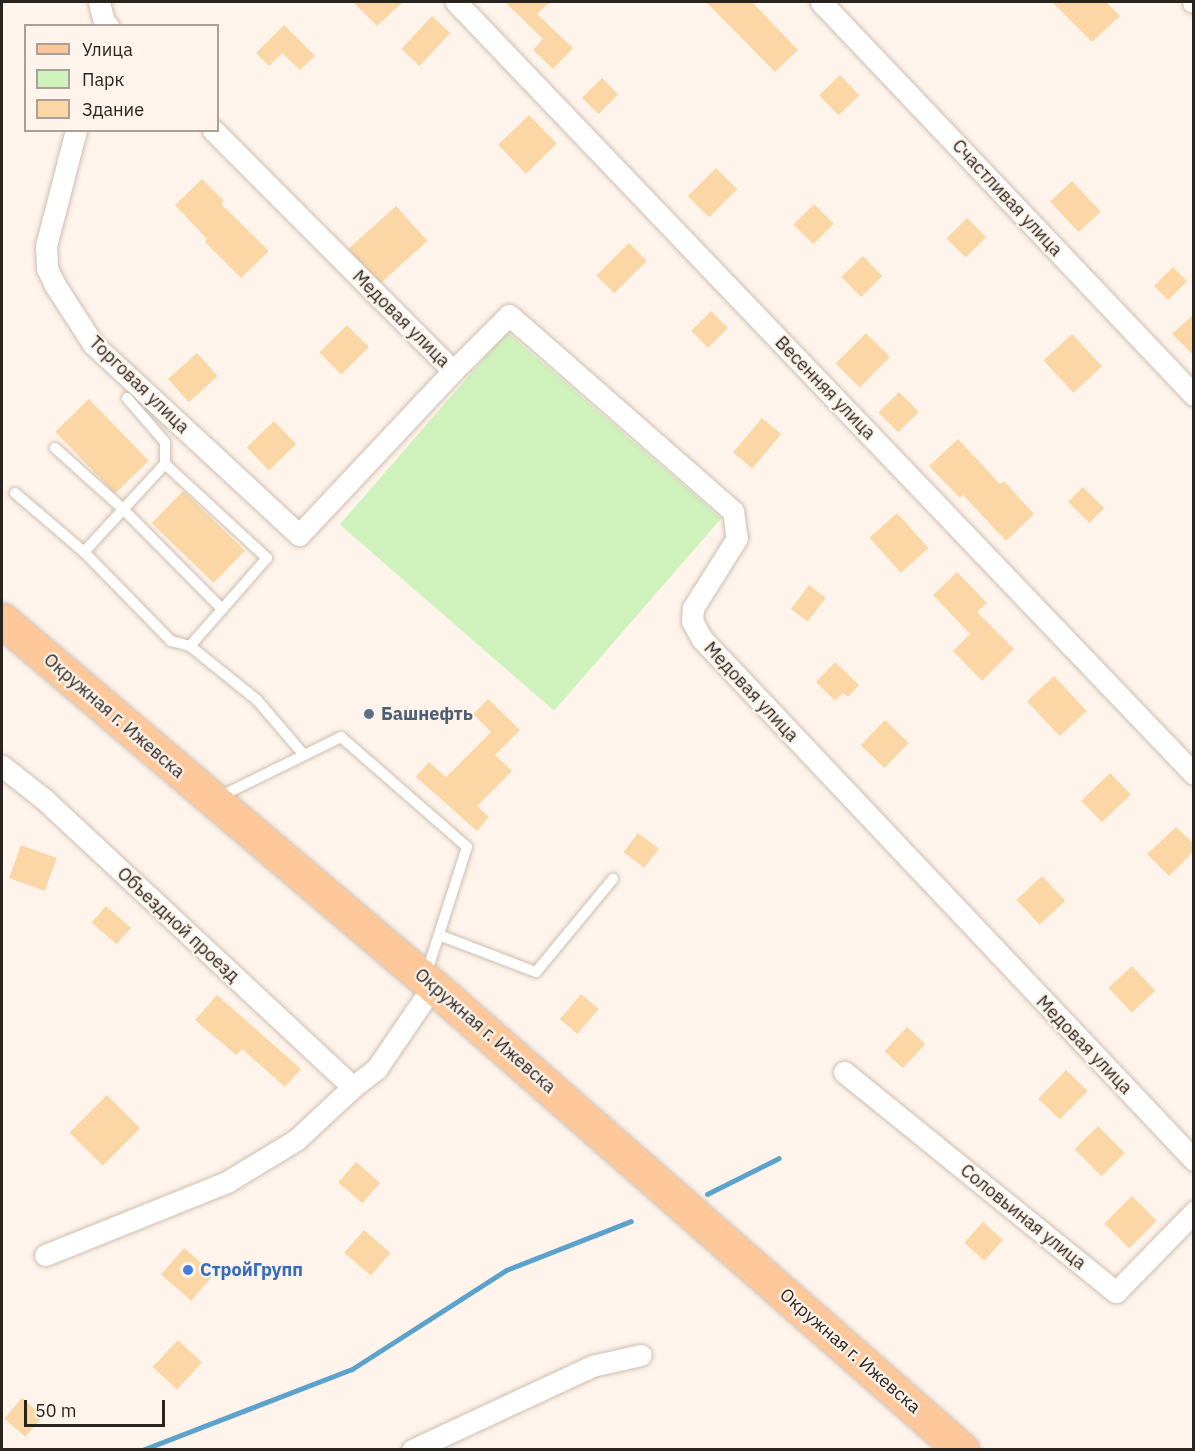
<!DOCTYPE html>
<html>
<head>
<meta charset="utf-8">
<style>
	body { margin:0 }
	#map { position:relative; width:1195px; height:1451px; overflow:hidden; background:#fef4eb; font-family:"IBM Plex Sans",sans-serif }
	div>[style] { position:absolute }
	.green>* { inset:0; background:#cff2bd; transform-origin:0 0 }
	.stream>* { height:5px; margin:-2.5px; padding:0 2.5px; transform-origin:2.5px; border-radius:2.5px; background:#5ba2cd }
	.building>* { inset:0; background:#fad7a4; transform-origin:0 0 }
	.roads { filter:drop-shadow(0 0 2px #cebeb0) drop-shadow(0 0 2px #cebeb0) }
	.lane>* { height:10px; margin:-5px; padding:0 5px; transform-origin:5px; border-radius:5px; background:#fff }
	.street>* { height:21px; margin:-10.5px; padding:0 10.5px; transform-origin:10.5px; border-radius:10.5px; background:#fff }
	.primary>* { height:33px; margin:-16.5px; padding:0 16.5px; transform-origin:16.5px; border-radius:16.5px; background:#fec89b }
	.dots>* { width:16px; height:16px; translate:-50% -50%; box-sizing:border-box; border:3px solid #fef4eb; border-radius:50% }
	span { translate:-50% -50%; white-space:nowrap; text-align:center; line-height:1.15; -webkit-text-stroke:4.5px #fef4eb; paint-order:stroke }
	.street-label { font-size:18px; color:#2a241f }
	.service-label { font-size:18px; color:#4e5e75; font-weight:700 }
	.left { translate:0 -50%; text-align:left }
	.shop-label { font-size:18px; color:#366cbe; font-weight:700 }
	.frame { position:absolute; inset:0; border:3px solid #2a241f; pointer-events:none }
	.legend { position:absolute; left:24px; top:24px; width:195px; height:108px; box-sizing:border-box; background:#fef4eb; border:2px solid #a9a199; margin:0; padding:8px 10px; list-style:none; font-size:18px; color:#2a241f }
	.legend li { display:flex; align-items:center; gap:12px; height:30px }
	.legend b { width:30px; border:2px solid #a9a199 }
	.scale { position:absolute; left:24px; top:1400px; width:141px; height:27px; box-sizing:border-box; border:3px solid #2a241f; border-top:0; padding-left:8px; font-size:18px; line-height:21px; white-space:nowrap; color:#2a241f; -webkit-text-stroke:4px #fef4eb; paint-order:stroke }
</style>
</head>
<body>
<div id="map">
	<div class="green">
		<i style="left:507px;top:332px;width:284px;height:255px;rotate:41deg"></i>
	</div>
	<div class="stream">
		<i style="left:707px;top:1194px;width:80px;rotate:-26.6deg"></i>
		<i style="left:142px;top:1450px;width:225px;rotate:-21.1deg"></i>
		<i style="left:352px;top:1369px;width:183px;rotate:-32.7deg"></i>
		<i style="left:506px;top:1270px;width:134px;rotate:-21.4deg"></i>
	</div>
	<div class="building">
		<i style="clip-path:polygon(353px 2px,403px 2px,377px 26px)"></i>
		<i style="clip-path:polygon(505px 2px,550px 2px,537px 14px,573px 48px,553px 69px,533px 50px,543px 39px)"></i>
		<i style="clip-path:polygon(706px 2px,752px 2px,798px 50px,775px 72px)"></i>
		<i style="clip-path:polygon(1052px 2px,1106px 2px,1120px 16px,1092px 42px)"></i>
		<i style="left:432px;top:16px;width:25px;height:45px;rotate:43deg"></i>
		<i style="clip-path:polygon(284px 25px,315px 56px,300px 70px,282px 53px,269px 66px,256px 53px)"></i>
		<i style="left:840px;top:75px;width:28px;height:29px;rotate:46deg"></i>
		<i style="left:602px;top:78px;width:23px;height:28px;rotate:45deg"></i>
		<i style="left:529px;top:115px;width:40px;height:43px;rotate:46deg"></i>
		<i style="left:716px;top:168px;width:30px;height:40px;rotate:45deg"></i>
		<i style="clip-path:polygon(202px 179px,224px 201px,221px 204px,269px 251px,241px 278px,205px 242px,207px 239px,175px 205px)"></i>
		<i style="left:1072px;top:181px;width:42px;height:30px;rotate:47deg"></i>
		<i style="left:814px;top:204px;width:28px;height:29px;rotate:45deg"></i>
		<i style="left:396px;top:206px;width:47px;height:64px;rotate:48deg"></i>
		<i style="left:967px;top:218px;width:27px;height:29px;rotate:45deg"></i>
		<i style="left:629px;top:243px;width:25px;height:46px;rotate:45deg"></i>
		<i style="left:863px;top:256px;width:28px;height:30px;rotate:46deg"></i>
		<i style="left:1173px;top:267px;width:20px;height:27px;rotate:45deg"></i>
		<i style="left:711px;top:311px;width:24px;height:28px;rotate:45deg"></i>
		<i style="clip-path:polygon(1194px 314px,1194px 356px,1172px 334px)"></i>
		<i style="left:347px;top:325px;width:31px;height:39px;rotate:45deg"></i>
		<i style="left:866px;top:333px;width:34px;height:43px;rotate:45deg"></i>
		<i style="left:1072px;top:334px;width:44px;height:39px;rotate:47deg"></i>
		<i style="left:197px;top:353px;width:31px;height:39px;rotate:48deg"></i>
		<i style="left:899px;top:392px;width:28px;height:29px;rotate:45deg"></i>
		<i style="left:89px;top:399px;width:86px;height:47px;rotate:46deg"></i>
		<i style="left:762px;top:418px;width:25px;height:45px;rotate:40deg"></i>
		<i style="left:274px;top:421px;width:32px;height:38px;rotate:46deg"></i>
		<i style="clip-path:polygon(958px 439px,1000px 484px,1004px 481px,1034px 514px,1006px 541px,963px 495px,960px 498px,929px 466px)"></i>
		<i style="left:1083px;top:487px;width:30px;height:21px;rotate:45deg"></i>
		<i style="left:183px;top:491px;width:86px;height:45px;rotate:44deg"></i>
		<i style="left:897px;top:513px;width:47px;height:37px;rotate:48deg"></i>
		<i style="clip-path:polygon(957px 572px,987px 603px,977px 612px,1014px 649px,982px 681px,953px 651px,970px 634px,933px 595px)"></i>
		<i style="left:809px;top:585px;width:21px;height:30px;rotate:37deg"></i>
		<i style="clip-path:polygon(835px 662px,859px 685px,848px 697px,843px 693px,835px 701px,816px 682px)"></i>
		<i style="left:1054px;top:676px;width:48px;height:37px;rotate:47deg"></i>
		<i style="clip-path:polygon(488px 699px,520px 730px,495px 755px,512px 771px,477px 806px,489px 817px,477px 831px,416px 777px,429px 762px,446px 777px,491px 732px,473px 714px)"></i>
		<i style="left:885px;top:720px;width:33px;height:35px;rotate:44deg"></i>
		<i style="left:1110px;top:773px;width:30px;height:40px;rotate:46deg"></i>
		<i style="clip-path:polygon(1176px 827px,1194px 844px,1194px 851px,1169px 876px,1147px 854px)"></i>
		<i style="left:638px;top:833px;width:26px;height:24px;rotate:37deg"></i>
		<i style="left:21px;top:845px;width:38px;height:35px;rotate:20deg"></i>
		<i style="left:1042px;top:876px;width:34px;height:35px;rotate:47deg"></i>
		<i style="left:106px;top:906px;width:33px;height:22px;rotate:41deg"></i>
		<i style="left:1132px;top:966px;width:34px;height:32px;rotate:47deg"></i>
		<i style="left:581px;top:994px;width:23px;height:33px;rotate:40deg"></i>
		<i style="clip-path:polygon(217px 995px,301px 1069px,285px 1087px,242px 1049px,236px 1055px,195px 1020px)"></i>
		<i style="left:907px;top:1027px;width:25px;height:33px;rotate:43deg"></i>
		<i style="left:1066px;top:1070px;width:30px;height:40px;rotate:44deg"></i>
		<i style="left:107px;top:1095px;width:47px;height:53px;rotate:45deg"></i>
		<i style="left:1098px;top:1126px;width:38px;height:33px;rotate:45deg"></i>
		<i style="left:356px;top:1162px;width:32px;height:27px;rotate:41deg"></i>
		<i style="left:1132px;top:1196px;width:35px;height:39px;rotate:45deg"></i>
		<i style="left:983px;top:1222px;width:27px;height:28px;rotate:42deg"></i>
		<i style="left:364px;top:1230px;width:35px;height:30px;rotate:41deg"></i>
		<i style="left:184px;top:1248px;width:40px;height:35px;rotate:41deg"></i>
		<i style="left:178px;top:1340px;width:33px;height:37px;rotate:43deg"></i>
		<i style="left:22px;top:1398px;width:28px;height:27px;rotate:41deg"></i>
	</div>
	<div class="roads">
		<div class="lane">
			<i style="left:127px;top:398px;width:58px;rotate:49.2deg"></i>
			<i style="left:165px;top:442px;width:22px;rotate:90deg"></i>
			<i style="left:55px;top:448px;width:91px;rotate:41.9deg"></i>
			<i style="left:123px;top:509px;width:141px;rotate:45.3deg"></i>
			<i style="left:15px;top:493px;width:91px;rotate:40.5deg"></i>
			<i style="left:190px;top:646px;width:20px;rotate:-165deg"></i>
			<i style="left:171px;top:641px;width:124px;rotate:-134.3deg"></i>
			<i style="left:84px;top:552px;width:120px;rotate:-47.4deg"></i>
			<i style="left:165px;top:464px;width:139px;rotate:42.7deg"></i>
			<i style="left:267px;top:558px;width:117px;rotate:131.2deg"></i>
			<i style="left:190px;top:646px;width:86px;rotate:38.9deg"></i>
			<i style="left:257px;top:700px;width:72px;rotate:49.5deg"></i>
			<i style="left:219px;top:797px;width:136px;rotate:-26.2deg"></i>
			<i style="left:341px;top:737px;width:167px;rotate:41.1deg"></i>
			<i style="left:467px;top:847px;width:134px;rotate:107.8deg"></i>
			<i style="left:439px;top:935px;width:104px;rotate:20.9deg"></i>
			<i style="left:536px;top:972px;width:121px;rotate:-50.4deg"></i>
		</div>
		<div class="street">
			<i style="left:99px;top:2px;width:21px;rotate:76deg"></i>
			<i style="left:104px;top:22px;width:6px;rotate:45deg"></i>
			<i style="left:456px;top:2px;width:1068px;rotate:46.29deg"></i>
			<i style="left:821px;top:2px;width:542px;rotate:46.5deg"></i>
			<i style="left:1193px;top:2px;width:1px"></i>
			<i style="left:76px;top:130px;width:120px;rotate:104.5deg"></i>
			<i style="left:46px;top:246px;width:22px;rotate:87deg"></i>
			<i style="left:47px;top:268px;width:19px;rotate:65deg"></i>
			<i style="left:55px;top:285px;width:70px;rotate:57.2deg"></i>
			<i style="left:93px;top:344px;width:281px;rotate:42.8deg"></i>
			<i style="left:299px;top:535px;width:225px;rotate:-46.8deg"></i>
			<i style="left:213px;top:130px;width:340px;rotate:45.1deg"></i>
			<i style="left:453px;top:371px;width:79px;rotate:-45deg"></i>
			<i style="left:509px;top:315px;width:298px;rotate:41.2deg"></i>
			<i style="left:733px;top:511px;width:27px;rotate:82deg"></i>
			<i style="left:737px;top:538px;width:83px;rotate:122.2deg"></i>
			<i style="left:693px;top:608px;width:13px;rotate:94deg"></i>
			<i style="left:692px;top:621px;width:21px;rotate:61deg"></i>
			<i style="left:702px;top:639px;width:717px;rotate:46.64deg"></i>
			<i style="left:2px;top:766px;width:53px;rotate:38.2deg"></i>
			<i style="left:44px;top:799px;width:422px;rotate:43deg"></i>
			<i style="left:353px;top:1087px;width:78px;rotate:137.1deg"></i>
			<i style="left:296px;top:1140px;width:81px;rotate:148.7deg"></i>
			<i style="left:227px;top:1182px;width:196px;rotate:158.1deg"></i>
			<i style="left:844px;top:1072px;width:350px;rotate:39deg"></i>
			<i style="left:1116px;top:1292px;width:112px;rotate:-45.7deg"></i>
			<i style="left:353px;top:1087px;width:31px;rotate:-38deg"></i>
			<i style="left:377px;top:1068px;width:99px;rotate:-55.7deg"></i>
			<i style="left:412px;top:1450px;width:199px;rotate:-25deg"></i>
			<i style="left:592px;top:1366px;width:50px;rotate:-12.7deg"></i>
		</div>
		<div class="primary">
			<i style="left:2px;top:620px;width:565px;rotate:40.34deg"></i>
			<i style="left:433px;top:986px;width:704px;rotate:41.25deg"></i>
		</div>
	</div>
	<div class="dots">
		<i style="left:369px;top:714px;background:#5c6f8a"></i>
		<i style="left:188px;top:1270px;background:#3f7fe0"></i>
	</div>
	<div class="street-label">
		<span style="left:1007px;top:198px;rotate:47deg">Счастливая улица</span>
		<span style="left:401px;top:319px;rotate:45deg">Медовая улица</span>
		<span style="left:139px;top:385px;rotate:44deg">Торговая улица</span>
		<span style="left:825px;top:388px;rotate:46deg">Весенняя улица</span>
		<span style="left:751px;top:692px;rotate:47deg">Медовая улица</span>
		<span style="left:114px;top:716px;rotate:41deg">Окружная г. Ижевска</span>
		<span style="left:178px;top:925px;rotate:43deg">Объездной проезд</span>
		<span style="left:485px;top:1031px;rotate:41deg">Окружная г. Ижевска</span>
		<span style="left:1084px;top:1045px;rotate:46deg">Медовая улица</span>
		<span style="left:1023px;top:1217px;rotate:39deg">Соловьиная улица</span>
		<span style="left:850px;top:1351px;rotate:41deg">Окружная г. Ижевска</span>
	</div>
	<div class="service-label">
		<span class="left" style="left:381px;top:714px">Башнефть</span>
	</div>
	<div class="shop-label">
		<span class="left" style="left:200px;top:1270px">СтройГрупп</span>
	</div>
	<div class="frame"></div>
	<ul class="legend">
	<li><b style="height:8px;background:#fec89b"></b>Улица</li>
	<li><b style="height:16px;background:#cff2bd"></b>Парк</li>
	<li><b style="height:16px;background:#fad7a4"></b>Здание</li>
	</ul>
	<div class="scale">50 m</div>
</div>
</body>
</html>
